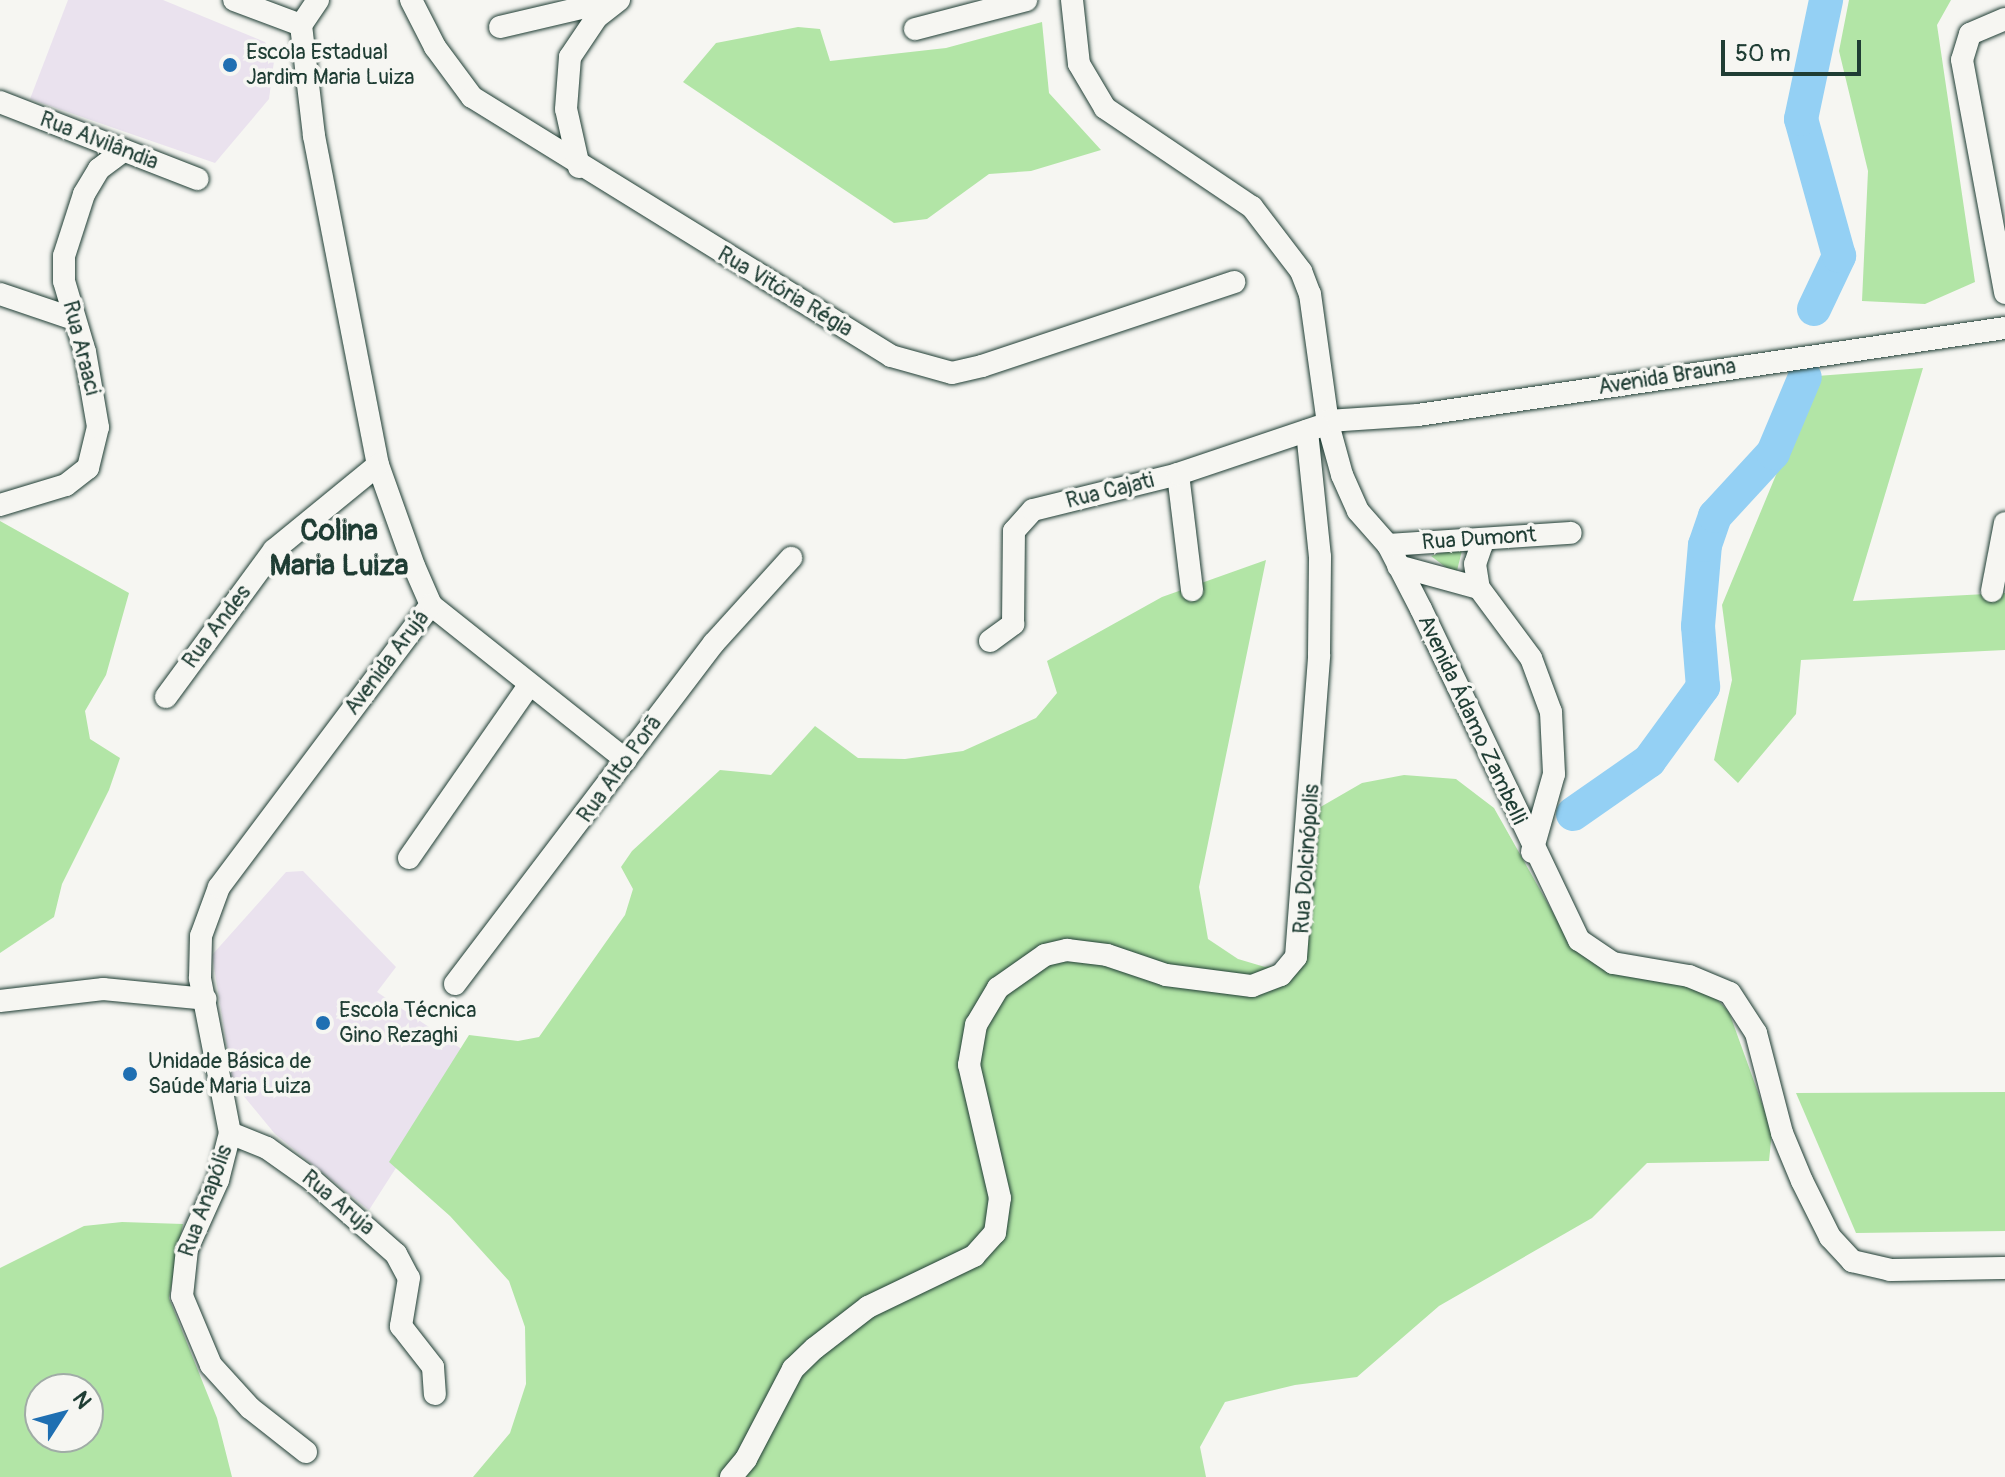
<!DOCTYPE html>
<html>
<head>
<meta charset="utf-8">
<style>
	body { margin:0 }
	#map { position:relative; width:2005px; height:1477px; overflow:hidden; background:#f6f6f2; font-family:Pangolin,sans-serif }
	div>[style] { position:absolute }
	.built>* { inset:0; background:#eae2ee }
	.green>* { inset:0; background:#b2e5a6 }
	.river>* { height:34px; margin:-17px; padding:0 17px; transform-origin:17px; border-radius:17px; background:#94d0f4 }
	.roads { filter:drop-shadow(0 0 2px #1f3d34) drop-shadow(0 0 2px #1f3d34) }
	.minor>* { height:22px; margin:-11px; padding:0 11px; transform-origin:11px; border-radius:11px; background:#f6f6f2 }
	.dots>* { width:22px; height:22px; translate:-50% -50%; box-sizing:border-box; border:4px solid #f6f6f2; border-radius:50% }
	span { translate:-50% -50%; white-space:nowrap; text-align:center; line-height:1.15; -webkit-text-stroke:7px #f6f6f2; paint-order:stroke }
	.poi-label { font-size:22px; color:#1f3d34 }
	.left { translate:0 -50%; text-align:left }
	.street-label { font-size:22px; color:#1f3d34 }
	.district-label { font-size:30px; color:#1f3d34; font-weight:700 }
	.north { position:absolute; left:24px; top:1373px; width:80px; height:80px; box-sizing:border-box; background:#f6f6f2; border:2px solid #a0aca6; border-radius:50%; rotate:54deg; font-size:22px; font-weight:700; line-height:32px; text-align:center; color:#1f3d34 }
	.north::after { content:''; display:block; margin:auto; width:28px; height:36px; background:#1f6fb2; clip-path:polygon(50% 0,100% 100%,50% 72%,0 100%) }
	.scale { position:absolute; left:1721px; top:40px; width:140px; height:36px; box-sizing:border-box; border:4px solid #1f3d34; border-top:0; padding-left:10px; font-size:24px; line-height:28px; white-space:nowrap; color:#1f3d34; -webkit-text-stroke:6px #f6f6f2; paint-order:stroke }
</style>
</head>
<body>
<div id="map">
	<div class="built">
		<i style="clip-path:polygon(68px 0,163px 0,265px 42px,274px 61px,269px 99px,215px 163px,30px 99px)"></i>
		<i style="clip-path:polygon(303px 871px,396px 967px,377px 992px,469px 1054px,369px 1210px,275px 1134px,233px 1083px,212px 955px,286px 872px)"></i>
	</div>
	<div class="green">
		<i style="clip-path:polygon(1849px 0,1951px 0,1937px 25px,1975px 282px,1925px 304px,1862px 301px,1868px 171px,1839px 51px)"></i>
		<i style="clip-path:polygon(1042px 22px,1049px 93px,1101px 150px,1031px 171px,989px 174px,927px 219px,894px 223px,683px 82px,716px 43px,798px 27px,820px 29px,830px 61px,946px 48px)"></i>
		<i style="clip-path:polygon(1923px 368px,1853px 601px,2005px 593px,2005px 650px,1801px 660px,1796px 714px,1738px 783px,1714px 760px,1732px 680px,1722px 605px,1817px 376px)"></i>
		<i style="clip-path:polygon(0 521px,129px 593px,106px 675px,85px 711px,90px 739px,120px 758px,109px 790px,62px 884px,54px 917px,0 953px)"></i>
		<i style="clip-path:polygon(1463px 546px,1456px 575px,1431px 556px)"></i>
		<i style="clip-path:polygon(1266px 560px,1199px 887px,1208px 939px,1238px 959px,1265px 967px,1303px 962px,1317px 809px,1362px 783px,1404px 775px,1456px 779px,1494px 808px,1569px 941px,1595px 964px,1708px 990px,1729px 1012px,1772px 1131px,1769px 1161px,1647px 1163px,1592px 1218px,1439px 1306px,1357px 1377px,1295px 1385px,1225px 1402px,1200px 1447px,1206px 1477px,473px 1477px,510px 1433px,526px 1384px,525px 1327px,509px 1281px,450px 1216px,389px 1162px,469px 1035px,518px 1041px,539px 1037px,625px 915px,633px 889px,621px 867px,632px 851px,720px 770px,771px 775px,815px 726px,858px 758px,905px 759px,963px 751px,1036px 718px,1057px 693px,1047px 661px,1162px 597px)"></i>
		<i style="clip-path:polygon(2005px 1092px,2005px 1231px,1856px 1233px,1796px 1093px)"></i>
		<i style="clip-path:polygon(evenodd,122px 1222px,183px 1224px,169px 1298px,217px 1418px,232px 1477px,0 1477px,0 1268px,84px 1226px,122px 1222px,40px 1389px,88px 1389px,88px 1437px,40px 1437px,40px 1389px)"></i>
	</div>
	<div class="river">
		<i style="left:1814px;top:309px;width:59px;rotate:-64.7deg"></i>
		<i style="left:1839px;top:256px;width:142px;rotate:-105.5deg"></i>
		<i style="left:1801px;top:119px;width:122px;rotate:-78.1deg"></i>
		<i style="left:1573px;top:814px;width:93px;rotate:-34.9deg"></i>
		<i style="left:1649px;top:761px;width:92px;rotate:-53.9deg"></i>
		<i style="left:1703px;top:687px;width:61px;rotate:-94.7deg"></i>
		<i style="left:1698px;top:626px;width:81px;rotate:-85.1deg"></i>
		<i style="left:1705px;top:545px;width:31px;rotate:-71deg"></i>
		<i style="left:1715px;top:516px;width:86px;rotate:-47.4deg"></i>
		<i style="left:1773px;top:453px;width:82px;rotate:-67.2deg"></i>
	</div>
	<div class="roads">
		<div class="minor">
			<i style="left:234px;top:0;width:72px;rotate:20.5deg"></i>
			<i style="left:318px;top:0;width:30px;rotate:124deg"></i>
			<i style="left:301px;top:25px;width:112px;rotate:83.3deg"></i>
			<i style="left:314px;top:136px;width:335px;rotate:79deg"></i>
			<i style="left:378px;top:465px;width:107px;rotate:70.4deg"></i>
			<i style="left:414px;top:566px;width:43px;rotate:66.4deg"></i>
			<i style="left:431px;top:605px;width:249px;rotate:38.5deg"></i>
			<i style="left:411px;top:0;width:53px;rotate:62.9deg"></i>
			<i style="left:435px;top:47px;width:62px;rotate:53.5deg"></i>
			<i style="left:472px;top:97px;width:493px;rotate:31.7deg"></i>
			<i style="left:891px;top:356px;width:63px;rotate:15.6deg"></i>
			<i style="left:952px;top:373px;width:31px;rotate:-13deg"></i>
			<i style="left:982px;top:366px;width:266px;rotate:-18.4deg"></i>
			<i style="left:1072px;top:0;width:64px;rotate:83.8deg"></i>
			<i style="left:1079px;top:64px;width:51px;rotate:59.4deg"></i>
			<i style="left:1105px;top:108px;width:177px;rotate:34deg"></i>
			<i style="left:1252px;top:207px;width:81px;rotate:52.6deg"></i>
			<i style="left:1301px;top:271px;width:25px;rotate:69deg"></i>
			<i style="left:1310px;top:294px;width:131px;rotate:82.1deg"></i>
			<i style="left:1328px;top:424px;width:53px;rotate:74.6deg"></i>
			<i style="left:1342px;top:475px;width:39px;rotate:66deg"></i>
			<i style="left:1358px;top:511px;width:45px;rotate:48.6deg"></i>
			<i style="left:1388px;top:545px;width:72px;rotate:62.7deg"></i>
			<i style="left:1421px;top:609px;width:367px;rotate:64.5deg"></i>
			<i style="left:1579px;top:940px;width:41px;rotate:34.1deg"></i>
			<i style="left:1613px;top:963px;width:77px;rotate:9.7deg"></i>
			<i style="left:1689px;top:976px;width:44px;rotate:22.5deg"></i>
			<i style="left:1730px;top:993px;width:48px;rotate:57deg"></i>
			<i style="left:1756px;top:1033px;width:103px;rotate:75.4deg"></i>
			<i style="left:1782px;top:1133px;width:52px;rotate:67.4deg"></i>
			<i style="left:1802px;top:1181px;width:63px;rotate:63.4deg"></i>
			<i style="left:1830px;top:1237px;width:33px;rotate:47deg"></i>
			<i style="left:1852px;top:1261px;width:39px;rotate:13deg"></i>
			<i style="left:1890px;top:1270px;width:115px;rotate:-1deg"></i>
			<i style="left:2005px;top:19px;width:38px;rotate:157deg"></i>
			<i style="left:1970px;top:34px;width:27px;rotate:107deg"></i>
			<i style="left:1962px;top:60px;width:237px;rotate:79.5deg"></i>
			<i style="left:500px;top:27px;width:114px;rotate:-13.2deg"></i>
			<i style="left:915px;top:29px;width:115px;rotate:-14.6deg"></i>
			<i style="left:0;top:102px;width:212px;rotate:21.3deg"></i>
			<i style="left:579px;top:167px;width:59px;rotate:-102.6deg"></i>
			<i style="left:566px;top:109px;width:52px;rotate:-85.6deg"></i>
			<i style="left:570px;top:57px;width:48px;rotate:-56deg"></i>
			<i style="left:597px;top:17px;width:28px;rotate:-38deg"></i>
			<i style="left:0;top:294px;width:78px;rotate:18.7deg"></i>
			<i style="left:1328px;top:421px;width:90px;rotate:-3.8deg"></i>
			<i style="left:1418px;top:415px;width:593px;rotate:-8.43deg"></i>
			<i style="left:1178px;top:474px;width:117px;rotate:83.1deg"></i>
			<i style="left:0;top:505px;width:69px;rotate:-16.9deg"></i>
			<i style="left:66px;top:485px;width:28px;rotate:-38deg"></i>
			<i style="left:88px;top:468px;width:42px;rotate:-76.3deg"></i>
			<i style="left:98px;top:427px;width:76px;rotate:-99.8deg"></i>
			<i style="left:85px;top:352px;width:74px;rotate:-106.5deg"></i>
			<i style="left:64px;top:281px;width:25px;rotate:-90deg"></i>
			<i style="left:64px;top:256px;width:65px;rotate:-72.1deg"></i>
			<i style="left:84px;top:194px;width:29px;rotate:-59deg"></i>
			<i style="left:99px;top:169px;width:31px;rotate:-37deg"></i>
			<i style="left:1483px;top:541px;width:24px;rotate:109deg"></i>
			<i style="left:1475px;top:564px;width:24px;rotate:81deg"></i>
			<i style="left:1479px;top:588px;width:87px;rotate:53.4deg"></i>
			<i style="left:1531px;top:658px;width:58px;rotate:69.7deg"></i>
			<i style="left:1551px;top:712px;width:62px;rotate:87.2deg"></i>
			<i style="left:1554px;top:774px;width:81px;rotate:105.8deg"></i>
			<i style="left:1388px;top:545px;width:183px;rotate:-3.8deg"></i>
			<i style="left:1398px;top:566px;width:84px;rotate:15.2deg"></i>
			<i style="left:1992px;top:591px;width:69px;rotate:-79.2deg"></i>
			<i style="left:990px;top:641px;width:29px;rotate:-36deg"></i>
			<i style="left:1013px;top:624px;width:93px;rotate:-89.4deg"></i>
			<i style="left:1014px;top:531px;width:28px;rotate:-48deg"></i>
			<i style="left:1033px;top:510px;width:149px;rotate:-13.9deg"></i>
			<i style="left:1178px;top:474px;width:148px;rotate:-18.6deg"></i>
			<i style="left:166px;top:697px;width:182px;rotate:-53.7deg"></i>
			<i style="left:274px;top:550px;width:134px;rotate:-39.3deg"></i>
			<i style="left:409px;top:858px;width:208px;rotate:-55.2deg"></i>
			<i style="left:455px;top:984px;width:428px;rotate:-52.8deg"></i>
			<i style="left:714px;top:643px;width:115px;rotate:-47.8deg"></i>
			<i style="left:0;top:1001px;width:104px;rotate:-6.6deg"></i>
			<i style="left:103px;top:989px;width:103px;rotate:5.5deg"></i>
			<i style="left:230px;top:1133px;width:40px;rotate:22deg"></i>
			<i style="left:267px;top:1148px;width:55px;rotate:35.4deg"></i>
			<i style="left:312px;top:1180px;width:112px;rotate:41.4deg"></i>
			<i style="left:396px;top:1254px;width:27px;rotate:62deg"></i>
			<i style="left:409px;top:1278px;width:49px;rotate:99.5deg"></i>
			<i style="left:401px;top:1326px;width:52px;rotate:52deg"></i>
			<i style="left:433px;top:1367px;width:27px;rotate:86deg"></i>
			<i style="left:306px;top:1452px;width:71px;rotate:-141.8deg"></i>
			<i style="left:250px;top:1408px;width:58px;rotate:-132.2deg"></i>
			<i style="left:211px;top:1365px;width:75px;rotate:-112.8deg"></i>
			<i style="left:182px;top:1296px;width:47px;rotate:-83.9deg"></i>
			<i style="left:187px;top:1249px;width:76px;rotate:-65.8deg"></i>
			<i style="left:218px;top:1180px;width:49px;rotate:-75.7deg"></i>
			<i style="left:230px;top:1133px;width:158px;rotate:-101deg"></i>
			<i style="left:200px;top:978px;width:42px;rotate:-88.6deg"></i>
			<i style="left:201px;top:936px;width:52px;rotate:-69.8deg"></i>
			<i style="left:219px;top:887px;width:353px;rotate:-53.1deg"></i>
			<i style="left:731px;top:1477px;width:23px;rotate:-50deg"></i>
			<i style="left:746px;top:1459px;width:102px;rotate:-62.4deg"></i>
			<i style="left:793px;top:1369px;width:30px;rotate:-44deg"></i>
			<i style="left:815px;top:1348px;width:67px;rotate:-37.7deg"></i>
			<i style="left:868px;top:1307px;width:118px;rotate:-25.7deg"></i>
			<i style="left:974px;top:1256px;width:31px;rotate:-48deg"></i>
			<i style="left:995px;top:1233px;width:35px;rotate:-82deg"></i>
			<i style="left:1000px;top:1198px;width:137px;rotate:-103.1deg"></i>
			<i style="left:969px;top:1065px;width:41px;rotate:-80.1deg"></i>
			<i style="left:976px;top:1025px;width:43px;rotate:-59.3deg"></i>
			<i style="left:998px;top:988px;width:57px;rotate:-35.1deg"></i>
			<i style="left:1045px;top:955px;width:23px;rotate:-13deg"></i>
			<i style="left:1067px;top:950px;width:40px;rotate:7.1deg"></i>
			<i style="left:1107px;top:955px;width:62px;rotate:18.7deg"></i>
			<i style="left:1166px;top:975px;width:87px;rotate:7.3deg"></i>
			<i style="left:1252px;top:986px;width:31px;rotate:-21deg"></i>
			<i style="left:1281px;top:975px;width:23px;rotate:-50deg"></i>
			<i style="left:1296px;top:957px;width:303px;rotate:-85.6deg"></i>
			<i style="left:1319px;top:655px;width:98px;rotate:-89.4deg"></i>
			<i style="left:1320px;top:557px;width:127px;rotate:-95.9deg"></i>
		</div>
	</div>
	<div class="dots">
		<i style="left:230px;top:65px;background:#1f6fb2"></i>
		<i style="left:323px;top:1023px;background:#1f6fb2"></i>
		<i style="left:130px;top:1074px;background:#1f6fb2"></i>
	</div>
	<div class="poi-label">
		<span class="left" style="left:246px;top:65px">Escola Estadual<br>Jardim Maria Luiza</span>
		<span class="left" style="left:339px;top:1023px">Escola Técnica<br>Gino Rezaghi</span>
		<span class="left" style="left:148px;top:1074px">Unidade Básica de<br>Saúde Maria Luiza</span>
	</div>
	<div class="street-label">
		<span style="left:99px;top:141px;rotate:21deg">Rua Alvilândia</span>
		<span style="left:785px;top:292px;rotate:31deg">Rua Vitória Régia</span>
		<span style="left:81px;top:348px;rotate:76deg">Rua Araaci</span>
		<span style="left:1667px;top:377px;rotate:-9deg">Avenida Brauna</span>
		<span style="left:1110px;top:491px;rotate:-14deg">Rua Cajati</span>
		<span style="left:1479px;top:539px;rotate:-4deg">Rua Dumont</span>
		<span style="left:217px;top:627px;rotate:-53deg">Rua Andes</span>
		<span style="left:387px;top:663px;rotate:-53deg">Avenida Arujá</span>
		<span style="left:1472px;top:720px;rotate:65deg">Avenida Ádamo Zambelli</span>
		<span style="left:620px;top:769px;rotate:-54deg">Rua Alto Porã</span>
		<span style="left:1307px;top:859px;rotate:-86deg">Rua Dolcinópolis</span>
		<span style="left:206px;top:1201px;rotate:-70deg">Rua Anapólis</span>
		<span style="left:338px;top:1203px;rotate:40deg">Rua Aruja</span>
	</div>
	<div class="district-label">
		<span style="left:339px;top:548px">Colina<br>Maria Luiza</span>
	</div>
	<div class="north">N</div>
	<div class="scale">50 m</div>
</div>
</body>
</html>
